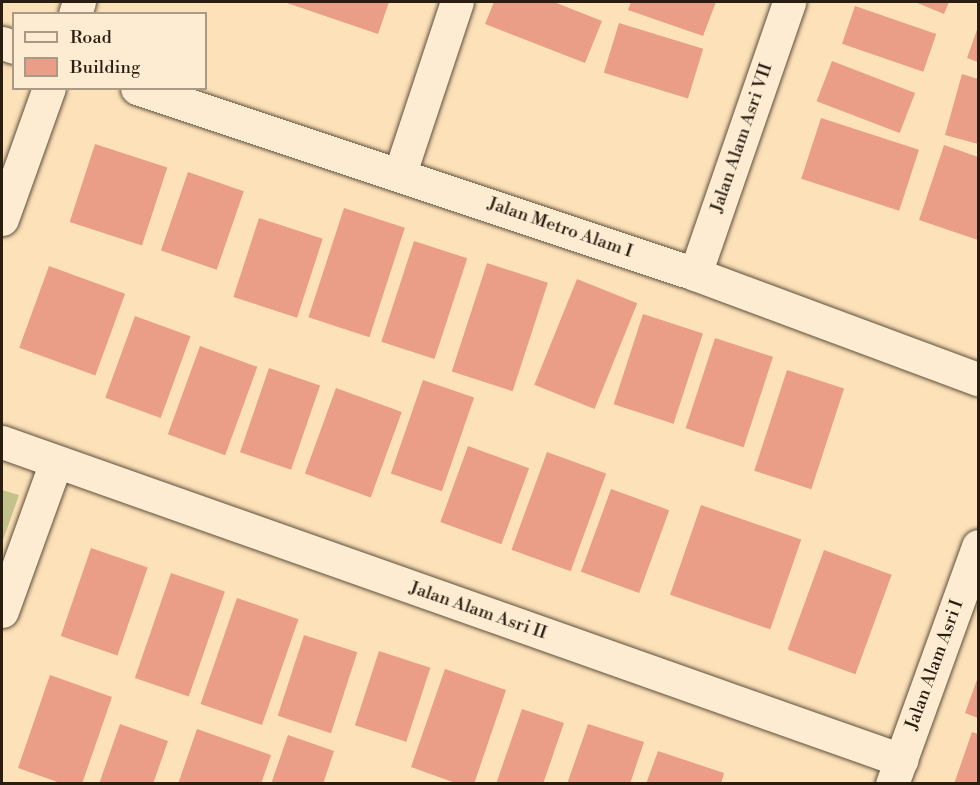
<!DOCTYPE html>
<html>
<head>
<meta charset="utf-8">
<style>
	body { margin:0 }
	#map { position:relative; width:980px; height:785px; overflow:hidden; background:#fde2b9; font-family:"Libre Bodoni",serif }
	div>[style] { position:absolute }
	.green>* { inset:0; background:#c4c28c }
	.building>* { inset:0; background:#ea9d87; transform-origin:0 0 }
	.roads { filter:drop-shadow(0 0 2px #5f4f3c) drop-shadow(0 0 2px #5f4f3c) }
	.street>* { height:33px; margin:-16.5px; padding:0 16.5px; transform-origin:16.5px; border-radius:16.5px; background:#feecd2 }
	span { translate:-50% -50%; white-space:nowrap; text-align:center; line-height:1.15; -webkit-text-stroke:4.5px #feecd2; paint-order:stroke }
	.street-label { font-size:18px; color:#2a1e13 }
	.frame { position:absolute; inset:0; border:3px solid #2a1e13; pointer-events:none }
	.legend { position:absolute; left:12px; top:12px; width:195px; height:78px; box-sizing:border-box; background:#feecd2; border:2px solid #a99a86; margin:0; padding:8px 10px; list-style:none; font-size:18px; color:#2a1e13 }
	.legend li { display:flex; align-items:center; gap:12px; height:30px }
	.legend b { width:30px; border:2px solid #a99a86 }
</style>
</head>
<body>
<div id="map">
	<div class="green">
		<i style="clip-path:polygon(2px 490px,19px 495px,2px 543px)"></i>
	</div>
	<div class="building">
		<i style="clip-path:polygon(284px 2px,389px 2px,378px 34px)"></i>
		<i style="clip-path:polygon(494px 2px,554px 2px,602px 21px,585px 63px,485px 24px)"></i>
		<i style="clip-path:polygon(631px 2px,716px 2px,703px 36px,628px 10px)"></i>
		<i style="clip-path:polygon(915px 2px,949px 2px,944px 14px)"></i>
		<i style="left:855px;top:6px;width:86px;height:40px;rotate:19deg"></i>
		<i style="left:619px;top:23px;width:88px;height:52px;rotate:17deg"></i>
		<i style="clip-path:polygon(978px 27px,978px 62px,967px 58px)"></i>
		<i style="left:832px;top:61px;width:89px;height:43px;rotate:21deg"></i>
		<i style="clip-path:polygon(962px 74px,978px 79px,978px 144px,945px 135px)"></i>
		<i style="left:821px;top:118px;width:103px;height:64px;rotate:18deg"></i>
		<i style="left:95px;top:144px;width:76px;height:82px;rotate:18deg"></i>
		<i style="clip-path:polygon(944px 145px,978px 157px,978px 240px,919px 220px)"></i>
		<i style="left:188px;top:172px;width:59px;height:83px;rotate:19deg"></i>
		<i style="left:344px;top:208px;width:64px;height:115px;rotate:18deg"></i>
		<i style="left:259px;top:218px;width:67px;height:83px;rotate:18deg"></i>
		<i style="left:414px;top:241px;width:56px;height:106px;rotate:18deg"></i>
		<i style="left:487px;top:263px;width:64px;height:114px;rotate:18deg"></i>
		<i style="left:49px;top:266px;width:81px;height:87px;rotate:20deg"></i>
		<i style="left:577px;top:279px;width:65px;height:114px;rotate:22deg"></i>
		<i style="left:643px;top:314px;width:63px;height:95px;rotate:18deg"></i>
		<i style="left:135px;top:316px;width:59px;height:87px;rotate:20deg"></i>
		<i style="left:715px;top:338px;width:61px;height:95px;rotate:18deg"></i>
		<i style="left:200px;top:346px;width:61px;height:94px;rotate:20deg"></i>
		<i style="left:269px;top:368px;width:54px;height:89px;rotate:19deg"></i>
		<i style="left:787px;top:370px;width:60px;height:106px;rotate:18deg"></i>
		<i style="left:423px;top:380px;width:54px;height:99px;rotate:19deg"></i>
		<i style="left:336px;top:388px;width:70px;height:91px;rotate:20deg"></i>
		<i style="left:468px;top:446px;width:65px;height:81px;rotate:20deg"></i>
		<i style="left:547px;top:452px;width:63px;height:104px;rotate:20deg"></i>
		<i style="left:611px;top:489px;width:62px;height:88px;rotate:20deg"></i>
		<i style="left:701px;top:505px;width:106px;height:95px;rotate:19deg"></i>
		<i style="left:91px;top:548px;width:60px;height:93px;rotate:19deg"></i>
		<i style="left:824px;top:550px;width:72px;height:106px;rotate:20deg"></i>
		<i style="left:171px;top:573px;width:57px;height:111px;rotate:19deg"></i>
		<i style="left:237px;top:598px;width:65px;height:112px;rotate:19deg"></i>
		<i style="left:304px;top:635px;width:56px;height:85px;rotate:18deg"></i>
		<i style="left:379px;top:651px;width:54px;height:78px;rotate:18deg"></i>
		<i style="clip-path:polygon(445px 669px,506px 690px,474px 784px,458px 784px,411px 767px)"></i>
		<i style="clip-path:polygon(50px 675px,112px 697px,82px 784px,63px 784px,18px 768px)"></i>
		<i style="clip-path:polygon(978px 677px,978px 718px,965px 713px)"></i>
		<i style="clip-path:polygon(522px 709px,564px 723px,543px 784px,496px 784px)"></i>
		<i style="clip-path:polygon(120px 724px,168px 741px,153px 784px,99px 784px)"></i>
		<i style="clip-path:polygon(588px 724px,644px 742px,630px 784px,567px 784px)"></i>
		<i style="clip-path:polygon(197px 729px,271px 755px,261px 784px,178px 784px)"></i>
		<i style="clip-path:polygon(972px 732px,978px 734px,978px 784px,954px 784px)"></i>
		<i style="clip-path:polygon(288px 735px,334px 751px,323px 784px,271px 784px)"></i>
		<i style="clip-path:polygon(658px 751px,724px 773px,721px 784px,646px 784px)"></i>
	</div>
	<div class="roads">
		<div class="street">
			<i style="left:75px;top:14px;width:13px;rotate:-72deg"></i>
			<i style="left:2px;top:43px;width:13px;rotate:18deg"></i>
			<i style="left:137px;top:88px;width:588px;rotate:18.43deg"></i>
			<i style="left:695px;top:274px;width:302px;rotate:20.4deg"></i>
			<i style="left:400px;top:173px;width:180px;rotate:-71.6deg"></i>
			<i style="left:2px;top:219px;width:139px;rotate:-70.3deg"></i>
			<i style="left:695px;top:274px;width:288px;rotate:-70.9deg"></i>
			<i style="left:2px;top:442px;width:954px;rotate:19.48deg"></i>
			<i style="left:2px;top:611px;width:158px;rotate:-70.1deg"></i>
			<i style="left:892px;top:784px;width:253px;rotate:-70.1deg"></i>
		</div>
	</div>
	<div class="street-label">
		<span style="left:742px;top:138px;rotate:-71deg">Jalan Alam Asri VII</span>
		<span style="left:560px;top:228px;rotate:19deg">Jalan Metro Alam I</span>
		<span style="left:478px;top:611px;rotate:19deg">Jalan Alam Asri II</span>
		<span style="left:935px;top:665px;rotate:-70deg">Jalan Alam Asri I</span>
	</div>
	<div class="frame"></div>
	<ul class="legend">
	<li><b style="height:8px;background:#feecd2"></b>Road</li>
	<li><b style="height:16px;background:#ea9d87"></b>Building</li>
	</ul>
</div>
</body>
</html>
